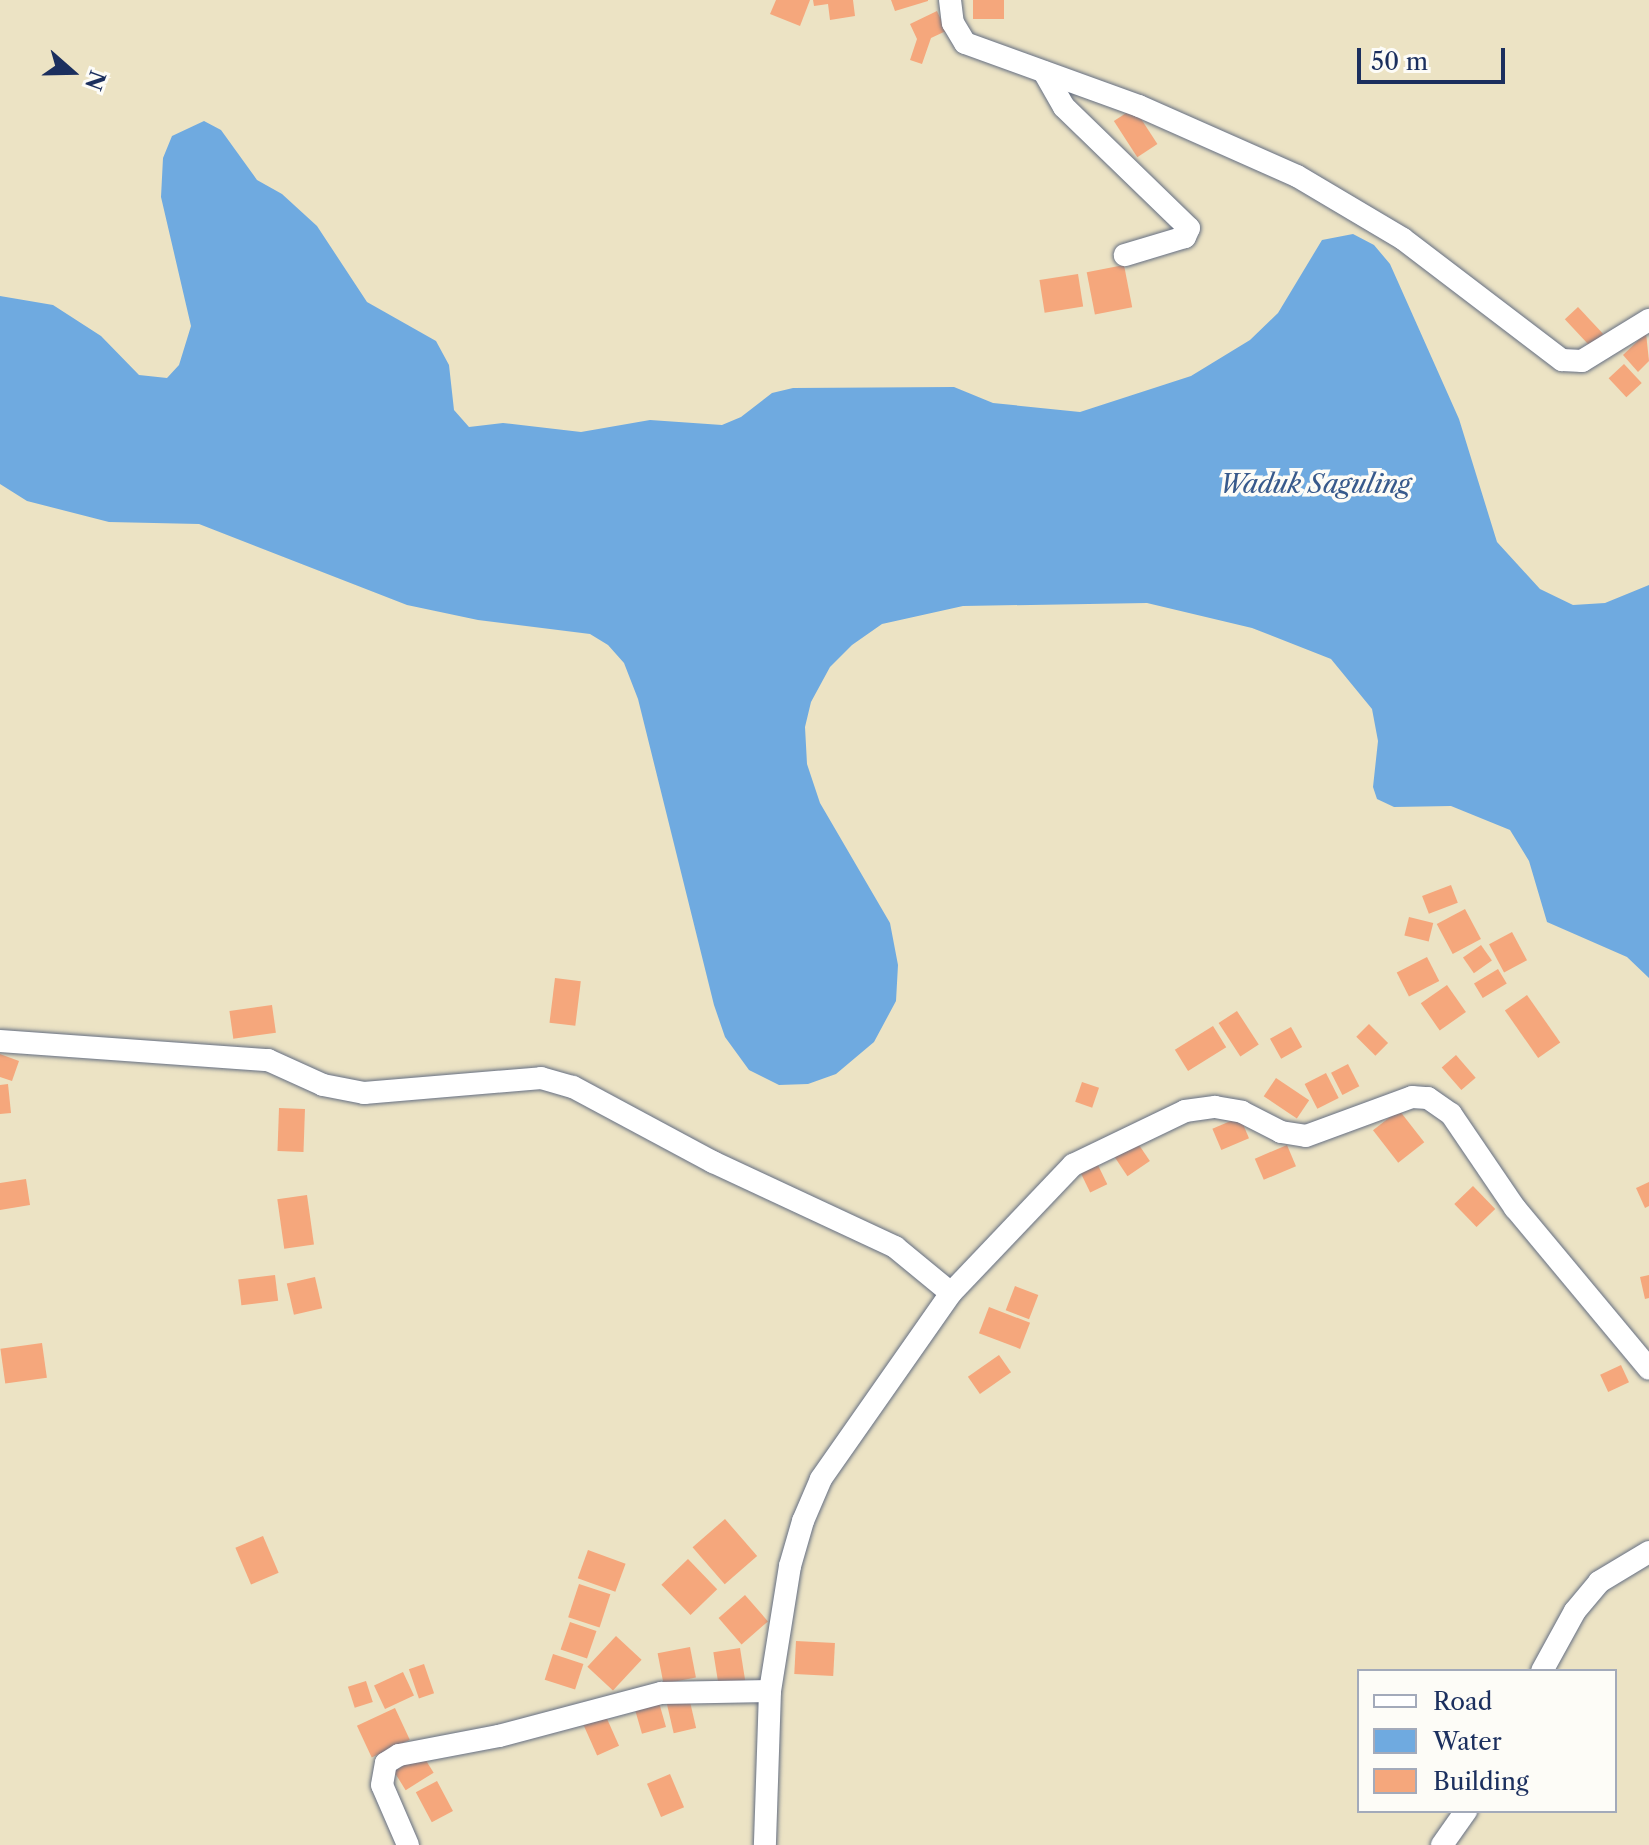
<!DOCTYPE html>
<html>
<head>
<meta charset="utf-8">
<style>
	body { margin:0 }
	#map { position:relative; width:1649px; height:1845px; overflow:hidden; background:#ece3c4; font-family:"Libre Caslon Text",serif }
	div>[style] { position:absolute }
	.water>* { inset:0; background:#6faae0 }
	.building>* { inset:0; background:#f5a77c; transform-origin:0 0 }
	.roads { filter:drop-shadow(0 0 2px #646e82) drop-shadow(0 0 2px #646e82) }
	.minor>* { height:22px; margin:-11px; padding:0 11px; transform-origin:11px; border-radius:11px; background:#fff }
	span { translate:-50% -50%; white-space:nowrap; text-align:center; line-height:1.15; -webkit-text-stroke:7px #fdfcf7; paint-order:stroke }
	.water-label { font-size:26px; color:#385a8c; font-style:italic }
	.legend { position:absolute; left:1357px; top:1669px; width:260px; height:144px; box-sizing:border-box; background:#fdfcf7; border:2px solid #a3aaba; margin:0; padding:10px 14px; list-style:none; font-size:24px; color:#1b2f5e }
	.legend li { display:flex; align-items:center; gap:16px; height:40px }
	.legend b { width:40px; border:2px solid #a3aaba }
	.north { position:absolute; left:32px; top:32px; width:80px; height:80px; -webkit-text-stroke:6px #fdfcf7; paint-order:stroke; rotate:110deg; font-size:22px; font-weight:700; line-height:32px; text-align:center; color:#1b2f5e }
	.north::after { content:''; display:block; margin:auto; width:28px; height:36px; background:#1b2f5e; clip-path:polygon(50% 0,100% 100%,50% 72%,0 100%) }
	.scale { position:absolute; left:1357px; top:48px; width:148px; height:36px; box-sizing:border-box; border:4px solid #1b2f5e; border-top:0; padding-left:10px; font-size:24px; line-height:28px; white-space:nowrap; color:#1b2f5e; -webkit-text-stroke:6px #fdfcf7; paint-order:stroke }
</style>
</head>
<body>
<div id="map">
	<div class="water">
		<i style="clip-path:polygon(204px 121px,221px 130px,257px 180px,282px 194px,317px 226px,367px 302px,436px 341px,449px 365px,454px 410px,469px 427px,503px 423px,581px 432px,650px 420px,722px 425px,741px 417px,772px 393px,793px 388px,954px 387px,993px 403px,1080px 412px,1191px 376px,1250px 340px,1278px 313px,1322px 240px,1353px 234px,1374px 245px,1390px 264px,1459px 419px,1497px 542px,1540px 589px,1573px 605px,1605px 603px,1649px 585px,1649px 978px,1627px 957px,1547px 922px,1529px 861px,1510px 830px,1451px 806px,1394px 807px,1377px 799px,1373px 787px,1378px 741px,1372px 709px,1331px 659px,1252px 628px,1147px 603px,963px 606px,882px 624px,852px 645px,830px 667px,811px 702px,805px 727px,807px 764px,820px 803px,890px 923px,898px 965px,896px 1001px,874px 1042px,836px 1074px,808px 1084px,779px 1085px,749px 1070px,725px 1037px,714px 1005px,638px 699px,624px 663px,608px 645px,590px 634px,478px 620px,407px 605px,199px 524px,109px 522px,27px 501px,0 484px,0 296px,53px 305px,101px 336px,139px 375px,167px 378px,179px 365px,191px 326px,161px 197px,163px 158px,172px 136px)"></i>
	</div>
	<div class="building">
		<i style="clip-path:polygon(776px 0,810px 0,800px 26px,770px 14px)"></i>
		<i style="clip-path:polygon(813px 0,853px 0,855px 16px,830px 20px,828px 4px,814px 6px)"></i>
		<i style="clip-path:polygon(891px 0,928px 0,928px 1px,895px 11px)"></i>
		<i style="left:973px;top:0;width:31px;height:19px"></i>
		<i style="clip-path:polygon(937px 11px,946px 31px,931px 38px,922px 64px,910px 60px,917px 39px,910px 24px)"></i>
		<i style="left:1134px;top:108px;width:43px;height:24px;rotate:57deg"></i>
		<i style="left:1124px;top:265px;width:43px;height:38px;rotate:79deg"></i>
		<i style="left:1078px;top:274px;width:33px;height:39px;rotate:81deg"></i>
		<i style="left:1578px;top:307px;width:37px;height:18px;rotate:47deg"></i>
		<i style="clip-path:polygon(1646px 333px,1649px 361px,1638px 372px,1623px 355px)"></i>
		<i style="left:1624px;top:364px;width:26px;height:21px;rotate:47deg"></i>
		<i style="left:1451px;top:885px;width:19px;height:31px;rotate:69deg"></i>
		<i style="left:1465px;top:909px;width:34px;height:32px;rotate:62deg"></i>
		<i style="left:1409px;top:917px;width:25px;height:19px;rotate:14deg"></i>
		<i style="left:1512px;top:932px;width:32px;height:26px;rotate:62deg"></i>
		<i style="left:1481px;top:945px;width:19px;height:22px;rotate:55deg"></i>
		<i style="left:1427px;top:957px;width:27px;height:34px;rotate:63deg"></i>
		<i style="left:1498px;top:969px;width:17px;height:28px;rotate:59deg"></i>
		<i style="left:555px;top:978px;width:26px;height:45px;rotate:7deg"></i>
		<i style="left:1447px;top:985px;width:33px;height:32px;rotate:55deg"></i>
		<i style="left:1527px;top:995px;width:58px;height:27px;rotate:55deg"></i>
		<i style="left:272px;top:1005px;width:28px;height:43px;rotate:82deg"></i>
		<i style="left:1237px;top:1011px;width:40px;height:22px;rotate:57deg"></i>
		<i style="left:1369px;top:1024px;width:27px;height:18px;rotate:45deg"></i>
		<i style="left:1213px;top:1026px;width:25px;height:45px;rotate:58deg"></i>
		<i style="left:1291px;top:1027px;width:23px;height:24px;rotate:61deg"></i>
		<i style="clip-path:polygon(0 1054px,19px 1061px,12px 1081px,0 1077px)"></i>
		<i style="left:1456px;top:1055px;width:30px;height:19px;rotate:49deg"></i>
		<i style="left:1348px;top:1064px;width:25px;height:19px;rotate:63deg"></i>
		<i style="left:1326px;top:1073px;width:28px;height:24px;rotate:63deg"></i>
		<i style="left:1276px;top:1078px;width:40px;height:22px;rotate:34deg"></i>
		<i style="left:1082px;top:1082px;width:18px;height:21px;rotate:19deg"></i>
		<i style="clip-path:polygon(8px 1084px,11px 1113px,0 1114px,0 1085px)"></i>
		<i style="left:279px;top:1108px;width:26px;height:43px;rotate:2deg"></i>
		<i style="left:1399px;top:1110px;width:41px;height:33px;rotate:52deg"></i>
		<i style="left:1240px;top:1117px;width:23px;height:30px;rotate:67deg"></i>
		<i style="left:1137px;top:1142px;width:23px;height:27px;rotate:56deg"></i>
		<i style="left:1287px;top:1145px;width:23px;height:35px;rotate:67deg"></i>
		<i style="left:1095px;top:1159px;width:28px;height:19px;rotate:64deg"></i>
		<i style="clip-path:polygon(26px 1179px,30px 1205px,0 1210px,0 1183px)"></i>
		<i style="clip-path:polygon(1649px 1182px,1649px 1206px,1645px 1208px,1636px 1188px)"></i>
		<i style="left:1473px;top:1186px;width:32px;height:26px;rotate:46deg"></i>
		<i style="left:307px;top:1195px;width:50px;height:30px;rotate:82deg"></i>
		<i style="left:275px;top:1275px;width:26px;height:37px;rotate:83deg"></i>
		<i style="clip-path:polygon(1649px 1275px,1649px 1298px,1645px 1299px,1640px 1277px)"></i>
		<i style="left:315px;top:1277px;width:32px;height:29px;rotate:77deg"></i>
		<i style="left:1015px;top:1286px;width:25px;height:26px;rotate:21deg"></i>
		<i style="left:989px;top:1307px;width:44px;height:28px;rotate:21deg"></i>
		<i style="left:42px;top:1343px;width:35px;height:42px;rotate:82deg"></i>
		<i style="left:999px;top:1355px;width:21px;height:38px;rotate:55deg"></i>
		<i style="left:1621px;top:1365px;width:19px;height:23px;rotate:65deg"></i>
		<i style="left:725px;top:1519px;width:49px;height:43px;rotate:49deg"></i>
		<i style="left:263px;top:1536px;width:40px;height:30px;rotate:67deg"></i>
		<i style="left:588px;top:1550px;width:40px;height:30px;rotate:20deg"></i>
		<i style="left:688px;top:1559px;width:42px;height:37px;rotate:46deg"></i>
		<i style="left:579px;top:1584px;width:33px;height:35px;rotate:18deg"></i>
		<i style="left:745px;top:1595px;width:35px;height:35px;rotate:49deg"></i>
		<i style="left:570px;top:1622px;width:28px;height:29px;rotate:19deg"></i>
		<i style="left:616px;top:1636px;width:35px;height:42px;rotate:43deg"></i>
		<i style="left:796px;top:1641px;width:39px;height:33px;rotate:3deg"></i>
		<i style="left:690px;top:1647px;width:31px;height:33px;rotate:79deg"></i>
		<i style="left:740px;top:1648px;width:33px;height:27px;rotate:81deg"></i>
		<i style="left:553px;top:1654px;width:32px;height:27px;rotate:18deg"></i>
		<i style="left:424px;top:1664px;width:31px;height:16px;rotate:71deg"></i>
		<i style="left:403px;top:1672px;width:26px;height:32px;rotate:65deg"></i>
		<i style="left:366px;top:1681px;width:22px;height:19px;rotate:72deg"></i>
		<i style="left:688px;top:1693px;width:36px;height:23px;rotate:77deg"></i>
		<i style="left:658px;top:1699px;width:29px;height:25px;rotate:74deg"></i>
		<i style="left:395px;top:1708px;width:35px;height:42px;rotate:65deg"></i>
		<i style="left:604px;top:1712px;width:37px;height:24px;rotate:66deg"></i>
		<i style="left:422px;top:1754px;width:22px;height:33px;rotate:58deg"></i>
		<i style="left:670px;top:1774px;width:36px;height:25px;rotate:67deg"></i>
		<i style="left:437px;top:1781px;width:34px;height:24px;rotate:62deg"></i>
	</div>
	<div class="roads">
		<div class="minor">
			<i style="left:950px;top:0;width:23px;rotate:83deg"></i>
			<i style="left:953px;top:23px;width:23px;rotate:59deg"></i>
			<i style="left:965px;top:43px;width:185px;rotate:19.9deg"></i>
			<i style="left:1139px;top:106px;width:173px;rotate:23.9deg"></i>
			<i style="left:1297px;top:176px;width:123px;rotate:30.7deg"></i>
			<i style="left:1403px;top:239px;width:200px;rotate:37.3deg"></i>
			<i style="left:1562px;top:360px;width:20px;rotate:3deg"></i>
			<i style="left:1582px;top:361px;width:79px;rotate:-31.5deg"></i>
			<i style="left:1044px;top:72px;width:40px;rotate:60.3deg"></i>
			<i style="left:1064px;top:107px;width:174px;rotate:44.1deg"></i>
			<i style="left:1189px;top:228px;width:10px;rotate:114deg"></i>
			<i style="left:1185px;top:237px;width:63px;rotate:163.3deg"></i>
			<i style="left:0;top:1041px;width:269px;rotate:4.1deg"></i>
			<i style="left:268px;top:1060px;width:60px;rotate:24.4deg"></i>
			<i style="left:323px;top:1085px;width:42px;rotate:11deg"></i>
			<i style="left:364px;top:1093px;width:178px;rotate:-4.8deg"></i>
			<i style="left:541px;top:1078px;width:33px;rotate:16deg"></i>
			<i style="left:573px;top:1087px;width:159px;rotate:28.2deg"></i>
			<i style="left:713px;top:1162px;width:201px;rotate:25deg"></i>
			<i style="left:895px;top:1247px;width:72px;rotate:39.4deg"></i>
			<i style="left:951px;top:1293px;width:227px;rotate:125deg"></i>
			<i style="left:821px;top:1479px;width:46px;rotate:113.2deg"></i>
			<i style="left:803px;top:1521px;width:47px;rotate:106.1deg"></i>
			<i style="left:790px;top:1566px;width:127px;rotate:99.1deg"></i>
			<i style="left:770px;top:1691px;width:154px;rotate:91.9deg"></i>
			<i style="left:951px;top:1293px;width:177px;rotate:-46.4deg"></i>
			<i style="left:1073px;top:1165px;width:124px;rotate:-25.7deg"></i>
			<i style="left:1185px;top:1111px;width:30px;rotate:-8deg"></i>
			<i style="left:1215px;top:1107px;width:27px;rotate:10deg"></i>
			<i style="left:1242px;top:1112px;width:44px;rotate:27.1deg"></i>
			<i style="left:1281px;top:1132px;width:25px;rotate:9deg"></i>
			<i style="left:1306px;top:1136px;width:113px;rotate:-20.2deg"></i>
			<i style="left:1412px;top:1097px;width:16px;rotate:4deg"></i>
			<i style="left:1428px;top:1098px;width:28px;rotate:35deg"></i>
			<i style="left:1451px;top:1114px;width:114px;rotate:55.8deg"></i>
			<i style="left:1515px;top:1208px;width:209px;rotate:50.2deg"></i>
			<i style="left:1542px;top:1671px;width:68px;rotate:-61.2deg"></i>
			<i style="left:1575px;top:1611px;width:38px;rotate:-50deg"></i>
			<i style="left:1599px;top:1582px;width:58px;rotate:-31deg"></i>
			<i style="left:408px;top:1845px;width:65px;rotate:-113.4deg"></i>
			<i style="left:382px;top:1785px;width:22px;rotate:-80deg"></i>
			<i style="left:386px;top:1763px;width:15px;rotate:-32deg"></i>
			<i style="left:399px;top:1755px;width:102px;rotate:-10.8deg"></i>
			<i style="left:499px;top:1736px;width:168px;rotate:-14.9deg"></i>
			<i style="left:661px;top:1693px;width:109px;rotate:-1.1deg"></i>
			<i style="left:1442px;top:1845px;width:42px;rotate:-54.8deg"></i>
		</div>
	</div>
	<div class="water-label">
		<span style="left:1315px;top:485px">Waduk Saguling</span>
	</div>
	<ul class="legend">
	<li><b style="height:10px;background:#fff"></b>Road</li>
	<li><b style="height:22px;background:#6faae0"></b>Water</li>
	<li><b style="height:22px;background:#f5a77c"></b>Building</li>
	</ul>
	<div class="north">N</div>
	<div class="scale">50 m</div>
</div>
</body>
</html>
